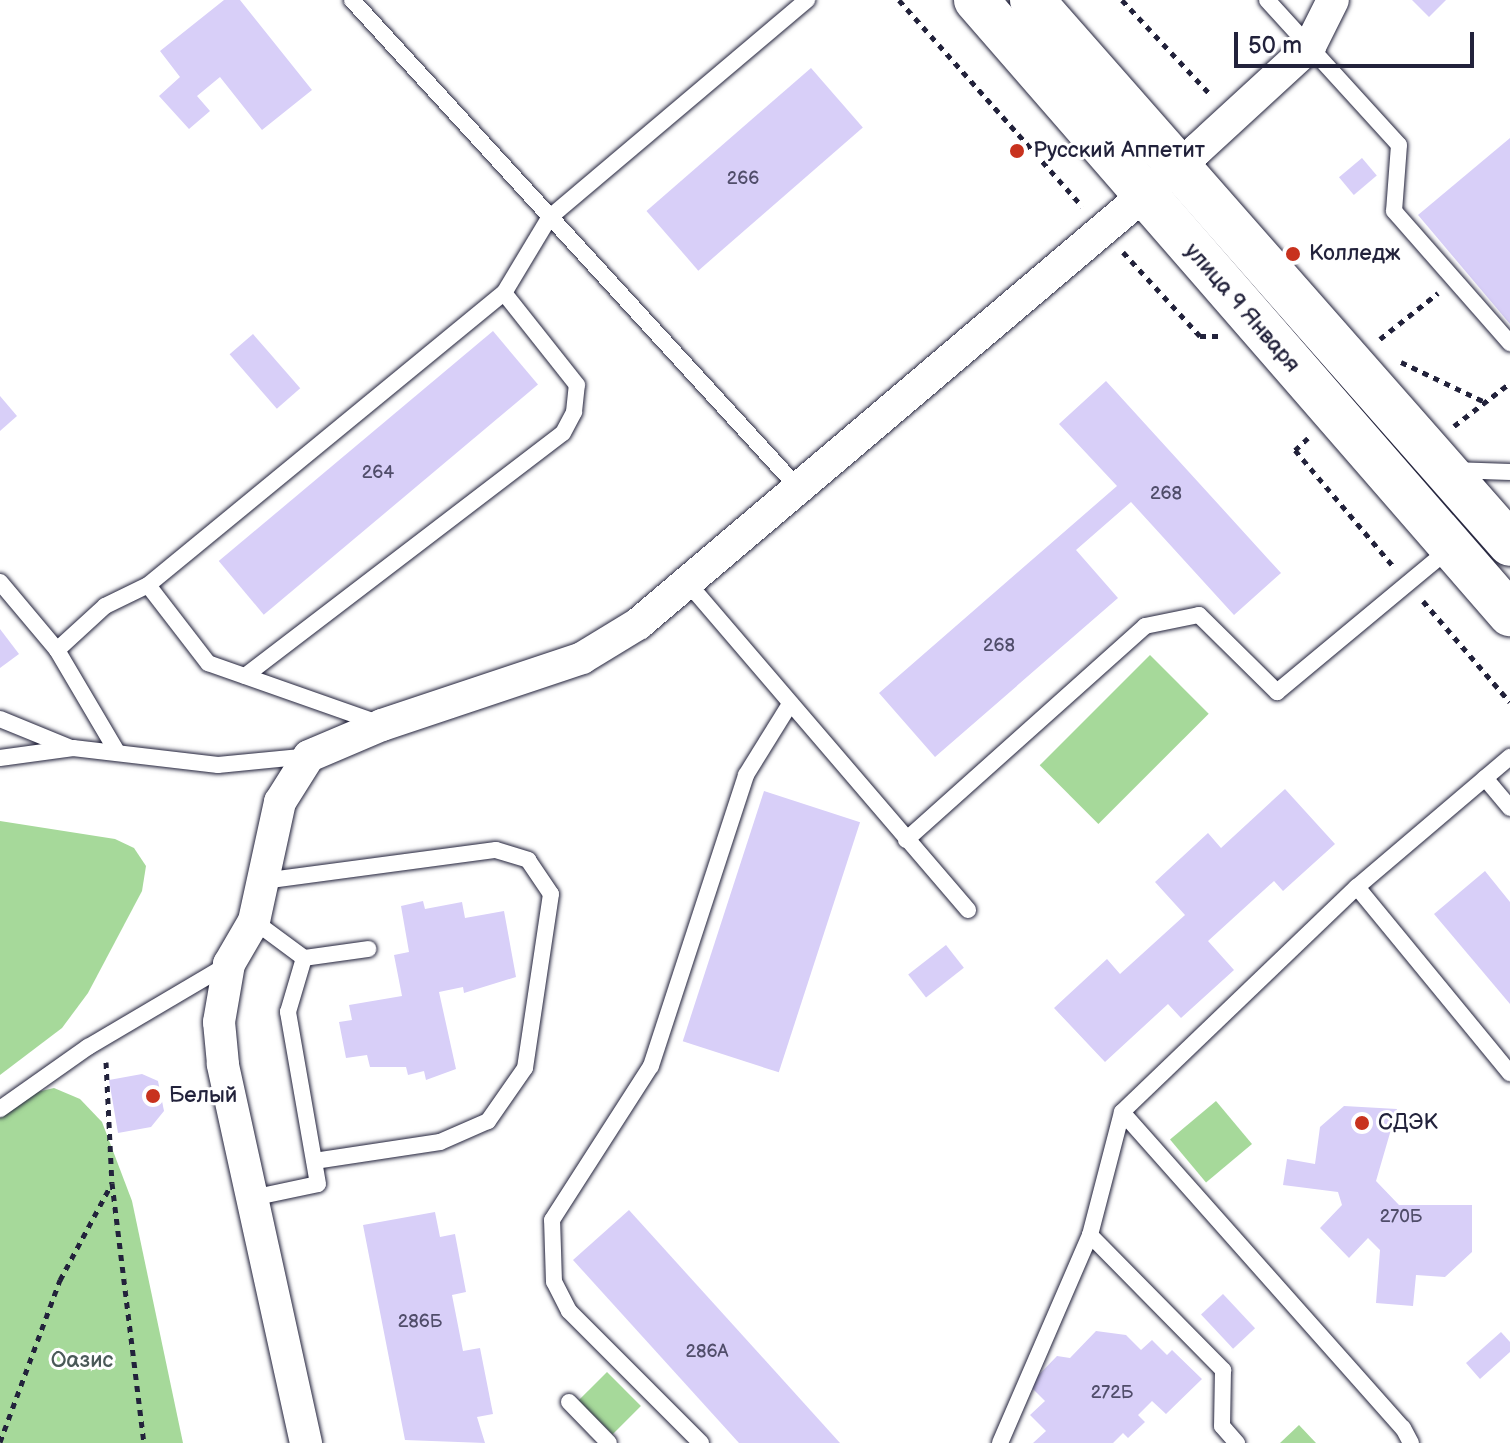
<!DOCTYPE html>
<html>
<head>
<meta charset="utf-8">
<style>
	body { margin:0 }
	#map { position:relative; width:1510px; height:1443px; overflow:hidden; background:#fff; font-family:"Balsamiq Sans",sans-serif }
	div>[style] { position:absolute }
	.green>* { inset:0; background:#a6d99a; transform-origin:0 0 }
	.building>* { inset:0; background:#d8cff8; transform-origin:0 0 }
	.path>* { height:5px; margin-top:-2.5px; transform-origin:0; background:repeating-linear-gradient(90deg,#22223b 0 6px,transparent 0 12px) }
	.roads { filter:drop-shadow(0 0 2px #22223b) drop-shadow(0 0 2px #22223b) }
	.lane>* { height:16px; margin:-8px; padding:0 8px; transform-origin:8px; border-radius:8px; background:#fff }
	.street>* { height:32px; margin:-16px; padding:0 16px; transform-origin:16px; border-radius:16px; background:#fff }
	.secondary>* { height:44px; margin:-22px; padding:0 22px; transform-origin:22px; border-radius:22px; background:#fff }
	.dots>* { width:22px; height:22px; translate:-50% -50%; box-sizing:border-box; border:4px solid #fff; border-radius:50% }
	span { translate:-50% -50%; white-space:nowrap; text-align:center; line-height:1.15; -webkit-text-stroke:6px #fff; paint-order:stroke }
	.number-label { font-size:18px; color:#504d6a }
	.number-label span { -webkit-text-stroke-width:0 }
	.poi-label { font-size:22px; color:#22223b }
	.left { translate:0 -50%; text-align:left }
	.street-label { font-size:22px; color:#22223b }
	.park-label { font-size:22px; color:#4a5958 }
	.scale { position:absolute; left:1234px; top:32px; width:240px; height:36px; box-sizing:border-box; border:4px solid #22223b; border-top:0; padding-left:10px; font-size:24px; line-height:28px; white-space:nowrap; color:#22223b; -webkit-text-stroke:6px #fff; paint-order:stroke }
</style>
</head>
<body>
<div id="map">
	<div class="green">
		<i style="left:1150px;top:655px;width:83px;height:156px;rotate:45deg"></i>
		<i style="clip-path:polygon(0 821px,115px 839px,134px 848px,146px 866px,142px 891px,88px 993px,62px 1028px,0 1075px)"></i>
		<i style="clip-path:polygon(54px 1088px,80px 1099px,102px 1122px,132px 1201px,183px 1443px,0 1443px,0 1118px,37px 1092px)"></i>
		<i style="left:1216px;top:1101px;width:56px;height:60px;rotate:50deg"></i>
		<i style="left:607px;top:1372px;width:48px;height:40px;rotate:45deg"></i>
		<i style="clip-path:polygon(1299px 1425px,1316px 1443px,1280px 1443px)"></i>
	</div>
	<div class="building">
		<i style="clip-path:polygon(224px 0,240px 0,312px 90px,262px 130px,220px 77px,197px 96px,210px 111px,189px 129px,159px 96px,180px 77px,160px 51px)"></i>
		<i style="clip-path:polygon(1412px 0,1446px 0,1429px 17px)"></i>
		<i style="left:811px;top:68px;width:79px;height:218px;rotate:49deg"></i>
		<i style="clip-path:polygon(1510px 138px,1510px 324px,1418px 215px)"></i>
		<i style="left:1362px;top:158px;width:23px;height:30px;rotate:50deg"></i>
		<i style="left:493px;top:331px;width:70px;height:358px;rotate:50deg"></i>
		<i style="left:253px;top:334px;width:72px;height:31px;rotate:49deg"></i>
		<i style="clip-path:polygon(1106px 381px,1281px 573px,1234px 615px,1131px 502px,1076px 550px,1118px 598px,935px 757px,879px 693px,1117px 486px,1059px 424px)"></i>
		<i style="clip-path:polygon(0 396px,17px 416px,0 431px)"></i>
		<i style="clip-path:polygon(0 629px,19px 654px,0 668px)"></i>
		<i style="clip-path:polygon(1285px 789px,1335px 844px,1283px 891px,1274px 881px,1208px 941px,1234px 970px,1181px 1018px,1168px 1004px,1105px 1062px,1054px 1008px,1107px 959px,1120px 974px,1185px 915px,1155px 882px,1208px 833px,1221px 848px)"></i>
		<i style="left:764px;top:791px;width:101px;height:263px;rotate:18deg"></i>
		<i style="clip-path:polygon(1485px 871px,1510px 902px,1510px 1004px,1434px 914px)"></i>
		<i style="clip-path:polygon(423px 901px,425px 909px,462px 902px,465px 918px,504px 911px,516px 977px,464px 993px,463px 987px,439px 992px,456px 1069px,426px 1080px,424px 1071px,408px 1075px,406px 1067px,370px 1067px,367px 1055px,346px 1058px,339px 1022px,352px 1020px,349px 1005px,402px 996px,394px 955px,409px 952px,401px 906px)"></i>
		<i style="left:946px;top:945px;width:29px;height:48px;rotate:52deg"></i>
		<i style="clip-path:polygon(142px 1074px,158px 1081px,164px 1111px,151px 1127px,118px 1133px,109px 1080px)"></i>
		<i style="clip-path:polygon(1344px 1106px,1397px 1109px,1376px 1181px,1399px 1205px,1472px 1205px,1472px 1252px,1445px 1277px,1416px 1275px,1413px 1306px,1376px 1303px,1380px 1250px,1368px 1238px,1349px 1258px,1320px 1228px,1342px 1205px,1338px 1192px,1283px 1185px,1287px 1159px,1315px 1164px,1320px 1127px)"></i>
		<i style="clip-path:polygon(629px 1210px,840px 1443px,739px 1443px,573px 1260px)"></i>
		<i style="clip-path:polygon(435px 1212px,440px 1237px,455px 1234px,466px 1292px,452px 1295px,463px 1351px,480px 1348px,493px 1414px,477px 1417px,485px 1443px,405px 1440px,363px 1225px)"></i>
		<i style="left:1223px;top:1294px;width:47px;height:30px;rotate:47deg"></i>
		<i style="clip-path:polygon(1096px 1331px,1126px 1335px,1141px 1350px,1152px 1340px,1167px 1355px,1172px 1350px,1202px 1379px,1166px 1414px,1152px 1401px,1138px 1415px,1145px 1422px,1128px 1438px,1123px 1433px,1113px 1443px,1033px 1443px,1046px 1431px,1030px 1415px,1045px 1401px,1029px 1385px,1057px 1356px,1070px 1358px)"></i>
		<i style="clip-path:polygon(1501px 1332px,1510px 1342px,1510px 1352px,1480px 1379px,1466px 1363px)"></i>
	</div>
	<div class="path">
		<i style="left:899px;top:0;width:276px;rotate:48.4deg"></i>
		<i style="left:1122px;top:0;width:130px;rotate:46.9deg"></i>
		<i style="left:1123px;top:252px;width:114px;rotate:47.5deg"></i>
		<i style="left:1200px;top:336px;width:20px"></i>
		<i style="left:1380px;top:339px;width:74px;rotate:-38.4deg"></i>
		<i style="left:1401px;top:362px;width:93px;rotate:25.5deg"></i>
		<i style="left:1454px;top:426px;width:71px;rotate:-37.5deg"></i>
		<i style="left:1308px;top:438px;width:18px;rotate:137deg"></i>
		<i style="left:1295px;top:450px;width:152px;rotate:49.8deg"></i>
		<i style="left:1423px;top:601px;width:133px;rotate:49.3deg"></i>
		<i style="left:106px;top:1062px;width:121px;rotate:87.2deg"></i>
		<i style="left:112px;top:1183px;width:262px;rotate:83deg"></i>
		<i style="left:0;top:1442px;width:173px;rotate:-69.7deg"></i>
		<i style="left:60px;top:1280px;width:110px;rotate:-61.8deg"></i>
	</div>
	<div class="roads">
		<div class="lane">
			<i style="left:352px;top:0;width:664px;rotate:47.56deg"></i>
			<i style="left:1267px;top:0;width:196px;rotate:47.7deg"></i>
			<i style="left:1399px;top:145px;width:66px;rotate:94.3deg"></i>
			<i style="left:1394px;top:211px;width:176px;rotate:48.7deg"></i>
			<i style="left:1452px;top:470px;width:58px;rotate:2deg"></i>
			<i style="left:0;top:582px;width:89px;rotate:50deg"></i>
			<i style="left:57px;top:650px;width:118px;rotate:59.5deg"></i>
			<i style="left:687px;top:582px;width:432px;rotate:49.4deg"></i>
			<i style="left:57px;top:650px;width:65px;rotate:-42.5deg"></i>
			<i style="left:105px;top:606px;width:48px;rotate:-26deg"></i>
			<i style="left:245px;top:676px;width:400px;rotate:-37.4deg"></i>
			<i style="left:563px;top:433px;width:24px;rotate:-62deg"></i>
			<i style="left:574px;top:412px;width:27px;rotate:-84deg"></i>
			<i style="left:577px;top:385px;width:117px;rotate:-128.4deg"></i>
			<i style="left:0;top:719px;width:77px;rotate:22.2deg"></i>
			<i style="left:381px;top:724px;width:183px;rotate:-160.6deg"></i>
			<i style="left:208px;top:663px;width:98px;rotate:-127.6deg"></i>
			<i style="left:148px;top:585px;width:460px;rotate:-39.4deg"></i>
			<i style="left:504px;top:293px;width:87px;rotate:-59deg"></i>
			<i style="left:549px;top:218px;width:338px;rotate:-40.2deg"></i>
			<i style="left:0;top:758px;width:74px;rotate:-7.8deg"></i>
			<i style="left:73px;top:748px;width:146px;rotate:6.7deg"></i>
			<i style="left:218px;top:765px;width:91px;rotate:-5.6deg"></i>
			<i style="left:1485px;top:778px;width:39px;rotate:50deg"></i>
			<i style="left:906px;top:840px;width:321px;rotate:-41.8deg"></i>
			<i style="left:1145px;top:626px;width:55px;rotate:-11.5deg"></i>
			<i style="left:1199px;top:615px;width:110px;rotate:44.6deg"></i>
			<i style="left:1277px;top:692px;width:224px;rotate:-39.7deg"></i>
			<i style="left:263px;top:881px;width:235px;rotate:-7.6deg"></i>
			<i style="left:496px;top:850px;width:34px;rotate:17deg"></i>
			<i style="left:528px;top:860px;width:41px;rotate:55.9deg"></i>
			<i style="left:551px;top:894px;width:176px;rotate:98.5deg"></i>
			<i style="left:525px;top:1068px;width:65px;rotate:124.9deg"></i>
			<i style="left:488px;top:1121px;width:52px;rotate:156.4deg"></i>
			<i style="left:440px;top:1142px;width:127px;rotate:171.4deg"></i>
			<i style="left:1357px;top:887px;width:241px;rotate:50.6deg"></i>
			<i style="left:304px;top:958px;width:65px;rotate:-8deg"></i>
			<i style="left:0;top:1109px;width:108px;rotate:-35.2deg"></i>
			<i style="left:88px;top:1047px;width:161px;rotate:-30.5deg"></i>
			<i style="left:1122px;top:1112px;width:423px;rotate:48.4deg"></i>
			<i style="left:1403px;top:1428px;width:17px;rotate:62deg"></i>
			<i style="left:252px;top:1198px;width:67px;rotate:-12deg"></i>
			<i style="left:318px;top:1184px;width:175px;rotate:-99.9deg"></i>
			<i style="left:288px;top:1012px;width:56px;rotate:-73.5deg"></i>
			<i style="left:304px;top:958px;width:62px;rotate:-143.5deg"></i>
			<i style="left:1090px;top:1235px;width:190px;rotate:45.4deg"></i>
			<i style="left:1223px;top:1370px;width:56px;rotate:91deg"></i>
			<i style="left:1222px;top:1426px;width:23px;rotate:49deg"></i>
			<i style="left:569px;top:1402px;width:57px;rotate:45.7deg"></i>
			<i style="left:701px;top:1443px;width:187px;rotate:-135deg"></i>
			<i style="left:569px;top:1311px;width:33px;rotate:-117deg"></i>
			<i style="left:554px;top:1282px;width:62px;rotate:-91.8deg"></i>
			<i style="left:552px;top:1220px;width:183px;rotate:-57.3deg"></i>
			<i style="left:651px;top:1066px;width:306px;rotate:-71.9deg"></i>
			<i style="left:746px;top:775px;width:84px;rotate:-58.2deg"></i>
			<i style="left:1000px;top:1443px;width:227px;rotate:-66.6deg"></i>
			<i style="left:1090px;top:1235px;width:127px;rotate:-75.4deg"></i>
			<i style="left:1122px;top:1112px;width:325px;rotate:-43.8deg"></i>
			<i style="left:1357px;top:887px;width:201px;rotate:-40.4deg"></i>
		</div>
		<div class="street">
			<i style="left:306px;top:1443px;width:388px;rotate:-102.4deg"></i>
			<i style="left:223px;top:1064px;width:42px;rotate:-95.4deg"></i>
			<i style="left:219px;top:1022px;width:59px;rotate:-80.2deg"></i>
			<i style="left:229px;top:964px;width:50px;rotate:-59.8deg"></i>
			<i style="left:254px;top:921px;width:122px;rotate:-77.7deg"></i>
			<i style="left:280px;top:802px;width:54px;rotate:-57.8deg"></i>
			<i style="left:309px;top:756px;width:79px;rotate:-23deg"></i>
			<i style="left:382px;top:725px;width:211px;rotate:-18.5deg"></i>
			<i style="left:582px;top:658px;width:66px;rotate:-31.3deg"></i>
			<i style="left:638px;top:624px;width:733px;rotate:-40.3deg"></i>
			<i style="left:1197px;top:150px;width:154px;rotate:-42.6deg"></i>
			<i style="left:1310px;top:46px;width:51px;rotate:-63.4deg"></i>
		</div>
		<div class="secondary">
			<i style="left:976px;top:0;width:814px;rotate:48.99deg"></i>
			<i style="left:1032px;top:0;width:724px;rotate:48.69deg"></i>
		</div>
	</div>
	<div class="dots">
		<i style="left:1017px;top:151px;background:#c8321e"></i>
		<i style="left:1293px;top:254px;background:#c8321e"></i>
		<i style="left:153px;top:1096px;background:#c8321e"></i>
		<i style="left:1362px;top:1123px;background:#c8321e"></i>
	</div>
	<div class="number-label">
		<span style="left:743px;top:179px">266</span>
		<span style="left:378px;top:473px">264</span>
		<span style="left:1166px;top:494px">268</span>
		<span style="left:999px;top:646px">268</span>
		<span style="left:1401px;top:1217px">270Б</span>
		<span style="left:420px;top:1322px">286Б</span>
		<span style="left:707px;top:1352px">286А</span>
		<span style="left:1112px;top:1393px">272Б</span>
	</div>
	<div class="poi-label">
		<span class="left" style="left:1033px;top:151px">Русский Аппетит</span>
		<span class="left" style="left:1309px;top:254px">Колледж</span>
		<span class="left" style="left:169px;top:1096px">Белый</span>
		<span class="left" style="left:1378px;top:1123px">СДЭК</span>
	</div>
	<div class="street-label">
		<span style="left:1242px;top:308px;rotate:49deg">улица 9 Января</span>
	</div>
	<div class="park-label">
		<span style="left:82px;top:1361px">Оазис</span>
	</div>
	<div class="scale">50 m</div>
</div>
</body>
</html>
